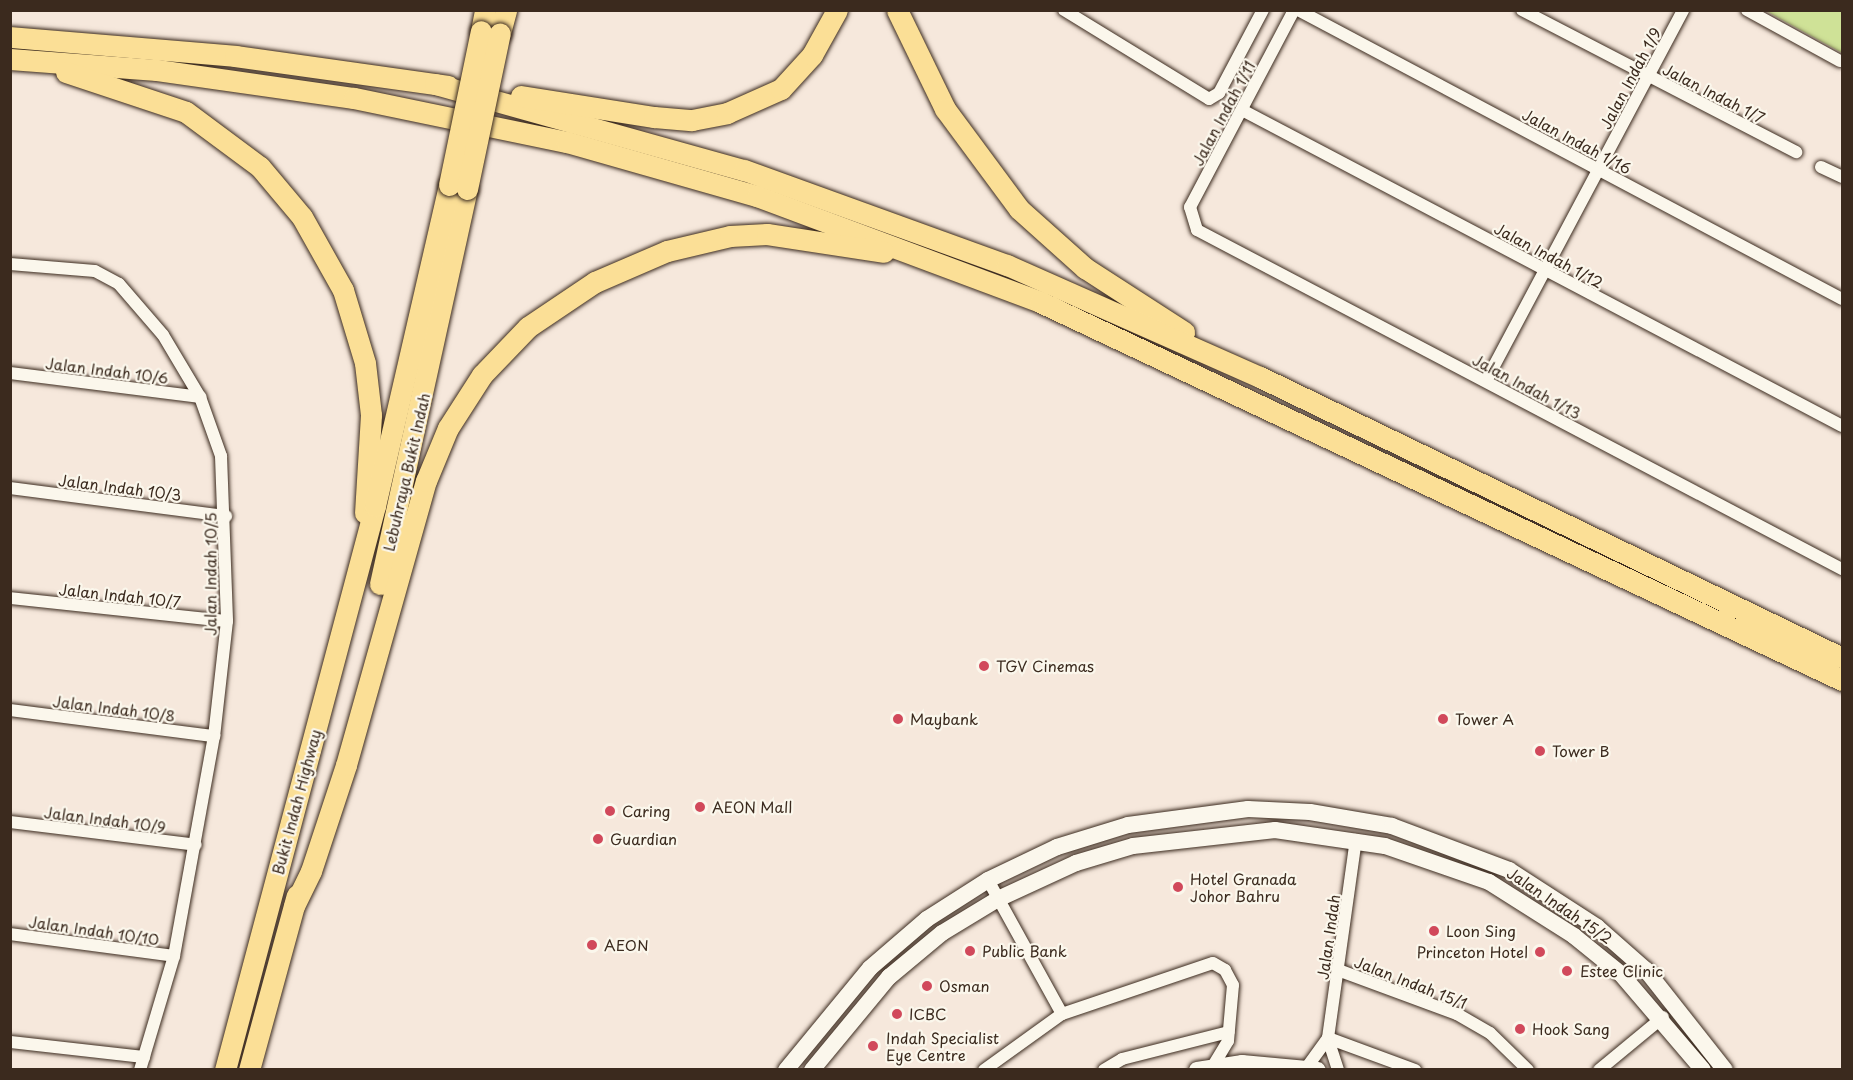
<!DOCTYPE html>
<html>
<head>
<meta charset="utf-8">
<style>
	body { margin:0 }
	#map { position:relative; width:1853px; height:1080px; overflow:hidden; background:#f6e8dc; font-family:"Playpen Sans",sans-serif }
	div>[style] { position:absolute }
	.green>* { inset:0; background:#cfe297 }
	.roads { filter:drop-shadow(0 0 2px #3b2a1e) drop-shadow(0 0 2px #3b2a1e) }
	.street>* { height:12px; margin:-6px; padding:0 6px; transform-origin:6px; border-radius:6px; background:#fbf7ec }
	.secondary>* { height:16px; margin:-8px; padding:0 8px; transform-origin:8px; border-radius:8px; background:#fbf7ec }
	.highway>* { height:21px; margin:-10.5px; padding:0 10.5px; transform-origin:10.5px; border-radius:10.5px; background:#fbdf96 }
	.bridges { filter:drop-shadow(0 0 2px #3b2a1e) drop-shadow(0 0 2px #3b2a1e) }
	.highway-bridge>* { height:21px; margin:-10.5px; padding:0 10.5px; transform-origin:10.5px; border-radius:10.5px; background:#fbdf96 }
	.dots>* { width:16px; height:16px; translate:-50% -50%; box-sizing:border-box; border:3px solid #fbf7ec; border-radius:50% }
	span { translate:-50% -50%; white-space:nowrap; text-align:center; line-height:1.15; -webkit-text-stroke:4.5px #fbf7ec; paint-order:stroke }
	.street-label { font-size:15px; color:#3b2a1e }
	.poi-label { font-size:15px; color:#3b2a1e }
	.left { translate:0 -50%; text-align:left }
	.right { translate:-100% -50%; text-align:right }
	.frame { position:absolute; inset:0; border:12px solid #3b2a1e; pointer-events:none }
</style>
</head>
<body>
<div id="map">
	<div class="green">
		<i style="clip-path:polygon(1766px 11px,1842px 11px,1842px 53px)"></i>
	</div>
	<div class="roads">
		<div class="street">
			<i style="left:1064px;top:10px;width:170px;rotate:31.5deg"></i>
			<i style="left:1209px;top:99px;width:12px;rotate:-31deg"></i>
			<i style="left:1219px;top:93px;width:94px;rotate:-62.1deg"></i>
			<i style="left:1294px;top:10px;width:223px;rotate:117.8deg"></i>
			<i style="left:1190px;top:207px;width:24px;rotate:73deg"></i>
			<i style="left:1197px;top:230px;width:729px;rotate:27.73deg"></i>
			<i style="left:1298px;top:10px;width:616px;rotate:27.98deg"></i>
			<i style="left:1522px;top:10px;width:309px;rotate:27.4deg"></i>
			<i style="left:1747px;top:10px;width:106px;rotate:28.7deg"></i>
			<i style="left:1242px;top:110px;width:678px;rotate:27.77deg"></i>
			<i style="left:1821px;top:167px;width:23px;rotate:25deg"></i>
			<i style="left:10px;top:264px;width:85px;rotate:4.7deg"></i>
			<i style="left:95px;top:271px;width:27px;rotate:28deg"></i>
			<i style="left:119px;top:284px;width:67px;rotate:49.2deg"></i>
			<i style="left:163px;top:335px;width:72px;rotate:59.2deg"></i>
			<i style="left:200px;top:397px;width:63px;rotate:70.4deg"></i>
			<i style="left:221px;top:456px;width:165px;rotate:87.9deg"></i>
			<i style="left:227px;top:621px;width:116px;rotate:96.4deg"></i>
			<i style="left:214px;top:736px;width:224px;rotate:100.3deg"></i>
			<i style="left:174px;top:956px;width:119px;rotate:106.6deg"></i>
			<i style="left:10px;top:373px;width:192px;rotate:7.2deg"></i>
			<i style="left:1486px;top:381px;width:420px;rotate:-62deg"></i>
			<i style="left:10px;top:488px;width:218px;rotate:7.4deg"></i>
			<i style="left:10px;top:598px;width:218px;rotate:6.1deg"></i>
			<i style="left:10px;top:710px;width:206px;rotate:7.3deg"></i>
			<i style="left:10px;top:822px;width:187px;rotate:7deg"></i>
			<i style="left:988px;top:880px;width:153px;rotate:61.1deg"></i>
			<i style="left:10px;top:934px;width:165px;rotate:7.6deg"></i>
			<i style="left:1338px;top:970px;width:127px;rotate:20.3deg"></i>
			<i style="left:1457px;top:1014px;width:38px;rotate:30deg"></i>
			<i style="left:1490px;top:1033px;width:53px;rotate:44.2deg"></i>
			<i style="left:1328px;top:1038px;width:93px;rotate:20.2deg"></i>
			<i style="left:1328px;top:1039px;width:33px;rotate:72deg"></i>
			<i style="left:10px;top:1042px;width:135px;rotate:6.4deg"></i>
			<i style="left:1307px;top:1067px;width:36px;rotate:-54deg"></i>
			<i style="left:1328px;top:1038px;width:200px;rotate:-82deg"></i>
			<i style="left:984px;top:1070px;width:96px;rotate:-35.7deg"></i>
			<i style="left:1062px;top:1014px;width:159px;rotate:-18.7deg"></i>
			<i style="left:1213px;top:963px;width:14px;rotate:30deg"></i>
			<i style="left:1225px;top:970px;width:17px;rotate:62deg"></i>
			<i style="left:1233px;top:985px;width:56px;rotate:95.1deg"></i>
			<i style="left:1228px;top:1041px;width:27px;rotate:121deg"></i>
			<i style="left:1104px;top:1070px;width:21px;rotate:-31deg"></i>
			<i style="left:1122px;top:1059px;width:110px;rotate:-14.2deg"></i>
			<i style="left:1599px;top:1070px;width:83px;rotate:-39.6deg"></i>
		</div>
		<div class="secondary">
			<i style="left:786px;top:1070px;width:132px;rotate:-50.5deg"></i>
			<i style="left:870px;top:968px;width:75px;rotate:-40.7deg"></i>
			<i style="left:927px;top:919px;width:72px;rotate:-32.6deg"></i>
			<i style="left:988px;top:880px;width:76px;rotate:-25.6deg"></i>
			<i style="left:1057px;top:847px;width:74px;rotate:-17.2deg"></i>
			<i style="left:1128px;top:825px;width:121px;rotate:-7.6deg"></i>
			<i style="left:1248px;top:809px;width:62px;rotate:2.8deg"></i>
			<i style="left:1310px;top:812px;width:83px;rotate:9.7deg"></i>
			<i style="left:1392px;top:826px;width:125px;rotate:20.6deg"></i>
			<i style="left:1509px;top:870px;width:105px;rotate:32.9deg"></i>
			<i style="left:1597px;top:927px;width:65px;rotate:41.3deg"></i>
			<i style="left:1646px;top:970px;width:127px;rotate:51.7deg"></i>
			<i style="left:812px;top:1070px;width:121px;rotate:-50.4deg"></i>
			<i style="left:889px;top:977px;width:69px;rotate:-39.7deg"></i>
			<i style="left:942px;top:933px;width:66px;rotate:-31.3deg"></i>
			<i style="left:998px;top:899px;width:86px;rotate:-24.8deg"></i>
			<i style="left:1076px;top:863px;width:59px;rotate:-16.6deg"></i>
			<i style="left:1133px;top:846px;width:143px;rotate:-6.4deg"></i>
			<i style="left:1275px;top:830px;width:111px;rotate:8.3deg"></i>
			<i style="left:1385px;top:846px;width:110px;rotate:19.1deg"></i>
			<i style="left:1489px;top:882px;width:101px;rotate:32.4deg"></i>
			<i style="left:1574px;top:936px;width:60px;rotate:39deg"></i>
			<i style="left:1621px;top:974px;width:126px;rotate:49.5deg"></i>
			<i style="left:1197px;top:1070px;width:46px;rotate:-8.8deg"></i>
			<i style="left:1242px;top:1063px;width:76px;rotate:5.3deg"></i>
		</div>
		<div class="highway">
			<i style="left:897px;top:10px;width:110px;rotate:64.1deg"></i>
			<i style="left:945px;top:109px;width:124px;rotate:53.5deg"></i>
			<i style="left:1019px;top:209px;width:89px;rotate:41.8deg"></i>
			<i style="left:1085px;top:268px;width:118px;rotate:32.9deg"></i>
			<i style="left:481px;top:31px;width:21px;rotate:-79deg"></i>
			<i style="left:500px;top:33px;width:24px;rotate:-75deg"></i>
			<i style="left:10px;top:37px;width:226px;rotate:4.8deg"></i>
			<i style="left:235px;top:56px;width:215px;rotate:8deg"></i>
			<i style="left:10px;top:59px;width:147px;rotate:4.3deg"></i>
			<i style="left:157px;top:70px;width:199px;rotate:8.1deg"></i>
			<i style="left:354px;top:98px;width:217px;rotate:11.7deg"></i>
			<i style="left:567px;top:142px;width:198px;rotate:15.9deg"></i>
			<i style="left:757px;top:196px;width:302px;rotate:20.5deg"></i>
			<i style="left:1040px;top:302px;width:887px;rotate:25.24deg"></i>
			<i style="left:66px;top:72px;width:126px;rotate:18.4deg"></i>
			<i style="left:186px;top:112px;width:92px;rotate:36.6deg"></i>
			<i style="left:260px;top:167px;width:65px;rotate:50deg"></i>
			<i style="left:302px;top:217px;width:84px;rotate:60.7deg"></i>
			<i style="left:343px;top:290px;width:76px;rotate:73.2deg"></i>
			<i style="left:365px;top:363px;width:52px;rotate:83.4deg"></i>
			<i style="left:371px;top:415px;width:98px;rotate:93.5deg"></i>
			<i style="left:435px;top:84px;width:321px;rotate:15.6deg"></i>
			<i style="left:744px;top:170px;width:280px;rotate:19.9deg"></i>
			<i style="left:1007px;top:265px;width:277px;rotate:23.9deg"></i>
			<i style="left:1260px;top:377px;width:646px;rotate:25.77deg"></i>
			<i style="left:521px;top:96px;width:135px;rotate:9deg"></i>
			<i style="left:654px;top:117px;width:38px;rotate:5deg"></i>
			<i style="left:692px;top:120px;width:36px;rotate:-11deg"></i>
			<i style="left:727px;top:113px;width:59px;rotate:-24deg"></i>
			<i style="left:781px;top:89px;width:46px;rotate:-47.6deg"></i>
			<i style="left:812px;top:55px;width:51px;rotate:-60.9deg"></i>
			<i style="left:380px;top:584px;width:404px;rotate:-77.6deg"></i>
			<i style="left:294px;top:906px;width:39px;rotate:-64deg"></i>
			<i style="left:311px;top:871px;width:112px;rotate:-71.7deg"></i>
			<i style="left:346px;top:765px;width:295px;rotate:-74.3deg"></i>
			<i style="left:426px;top:481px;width:57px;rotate:-67.5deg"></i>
			<i style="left:448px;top:428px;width:63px;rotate:-57.3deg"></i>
			<i style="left:482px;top:375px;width:66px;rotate:-46.2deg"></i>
			<i style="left:528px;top:327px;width:81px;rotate:-33.9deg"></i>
			<i style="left:595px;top:282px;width:78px;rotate:-23.3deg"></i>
			<i style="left:667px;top:251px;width:65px;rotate:-13.4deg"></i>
			<i style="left:730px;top:236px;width:37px;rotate:-3deg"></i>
			<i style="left:767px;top:234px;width:118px;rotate:8.7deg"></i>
			<i style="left:225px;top:1070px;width:584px;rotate:-75.11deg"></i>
			<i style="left:375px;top:506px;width:329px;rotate:-77deg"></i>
			<i style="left:249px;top:1070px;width:181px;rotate:-74.7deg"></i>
		</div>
	</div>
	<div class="bridges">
		<div class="highway-bridge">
			<i style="left:449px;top:185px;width:157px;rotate:-78.3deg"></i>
			<i style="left:467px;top:189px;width:159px;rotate:-78.1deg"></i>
		</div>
	</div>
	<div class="dots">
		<i style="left:984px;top:666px;background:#d1495b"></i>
		<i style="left:898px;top:719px;background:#d1495b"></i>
		<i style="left:1443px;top:719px;background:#d1495b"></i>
		<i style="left:1540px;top:751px;background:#d1495b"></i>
		<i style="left:700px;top:807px;background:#d1495b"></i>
		<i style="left:610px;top:811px;background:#d1495b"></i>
		<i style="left:598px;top:839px;background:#d1495b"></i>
		<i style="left:1178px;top:887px;background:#d1495b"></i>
		<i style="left:1434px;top:931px;background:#d1495b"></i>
		<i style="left:592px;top:945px;background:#d1495b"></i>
		<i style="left:970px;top:951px;background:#d1495b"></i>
		<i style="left:1540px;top:952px;background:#d1495b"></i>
		<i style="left:1567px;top:971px;background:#d1495b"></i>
		<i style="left:927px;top:986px;background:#d1495b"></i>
		<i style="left:897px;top:1014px;background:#d1495b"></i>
		<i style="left:1520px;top:1029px;background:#d1495b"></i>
		<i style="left:873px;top:1046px;background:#d1495b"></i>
	</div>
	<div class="street-label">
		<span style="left:1630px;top:78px;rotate:-62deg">Jalan Indah 1/9</span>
		<span style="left:1714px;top:93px;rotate:27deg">Jalan Indah 1/7</span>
		<span style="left:1223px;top:113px;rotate:-62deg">Jalan Indah 1/11</span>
		<span style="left:1577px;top:141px;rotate:28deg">Jalan Indah 1/16</span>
		<span style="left:1549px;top:255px;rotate:28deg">Jalan Indah 1/12</span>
		<span style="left:107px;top:370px;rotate:7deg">Jalan Indah 10/6</span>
		<span style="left:1527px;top:386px;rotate:28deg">Jalan Indah 1/13</span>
		<span style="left:406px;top:472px;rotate:-77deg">Lebuhraya Bukit Indah</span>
		<span style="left:120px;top:487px;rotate:7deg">Jalan Indah 10/3</span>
		<span style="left:210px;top:574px;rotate:-90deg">Jalan Indah 10/5</span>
		<span style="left:120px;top:595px;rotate:6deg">Jalan Indah 10/7</span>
		<span style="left:114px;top:708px;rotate:7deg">Jalan Indah 10/8</span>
		<span style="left:296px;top:802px;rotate:-75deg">Bukit Indah Highway</span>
		<span style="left:105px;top:819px;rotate:7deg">Jalan Indah 10/9</span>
		<span style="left:1560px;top:905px;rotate:34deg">Jalan Indah 15/2</span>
		<span style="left:94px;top:930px;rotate:8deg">Jalan Indah 10/10</span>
		<span style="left:1328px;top:937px;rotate:-82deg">Jalan Indah</span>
		<span style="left:1411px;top:982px;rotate:21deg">Jalan Indah 15/1</span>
	</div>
	<div class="poi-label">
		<span class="left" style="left:996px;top:666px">TGV Cinemas</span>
		<span class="left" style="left:910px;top:719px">Maybank</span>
		<span class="left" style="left:1455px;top:719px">Tower A</span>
		<span class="left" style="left:1552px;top:751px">Tower B</span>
		<span class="left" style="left:712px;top:807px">AEON Mall</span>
		<span class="left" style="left:622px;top:811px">Caring</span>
		<span class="left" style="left:610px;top:839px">Guardian</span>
		<span class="left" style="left:1190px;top:887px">Hotel Granada<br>Johor Bahru</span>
		<span class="left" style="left:1446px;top:931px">Loon Sing</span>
		<span class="left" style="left:604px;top:945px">AEON</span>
		<span class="left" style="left:982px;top:951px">Public Bank</span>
		<span class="right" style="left:1528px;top:952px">Princeton Hotel</span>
		<span class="left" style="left:1580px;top:971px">Estee Clinic</span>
		<span class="left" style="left:939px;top:986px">Osman</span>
		<span class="left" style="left:909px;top:1014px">ICBC</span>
		<span class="left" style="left:1532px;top:1029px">Hook Sang</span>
		<span class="left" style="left:886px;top:1046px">Indah Specialist<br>Eye Centre</span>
	</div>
	<div class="frame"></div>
</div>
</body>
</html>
